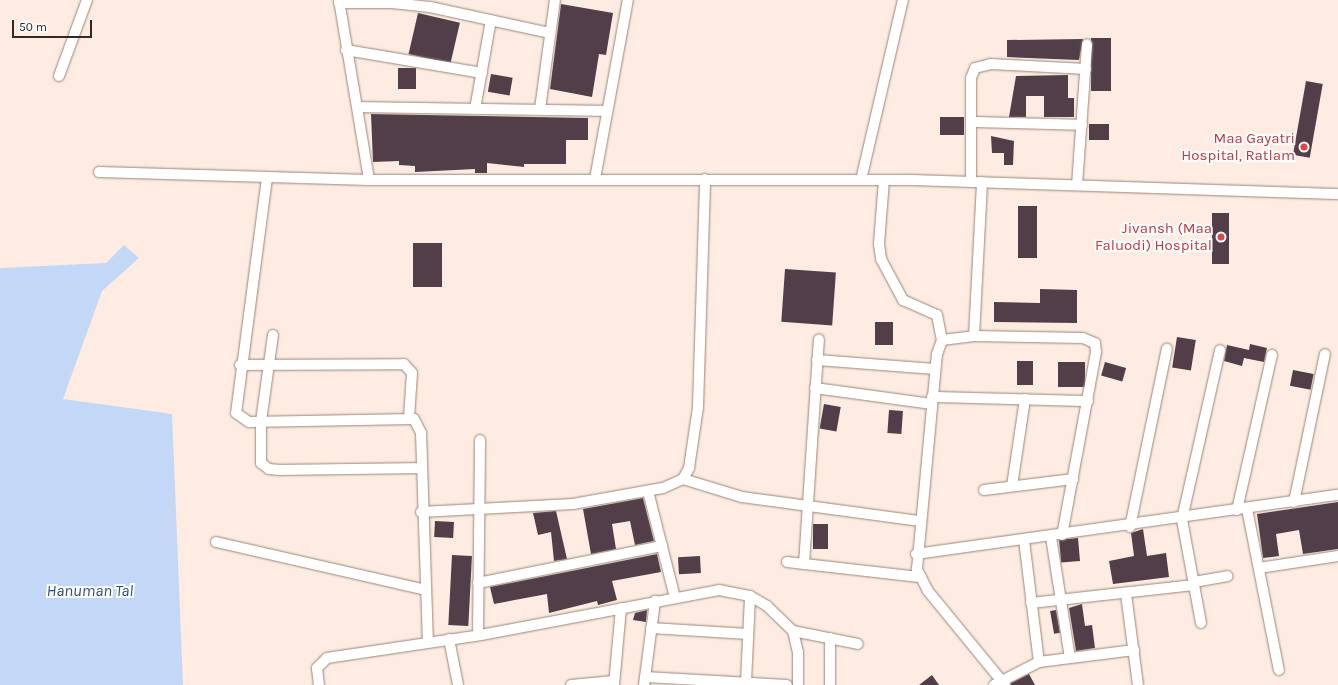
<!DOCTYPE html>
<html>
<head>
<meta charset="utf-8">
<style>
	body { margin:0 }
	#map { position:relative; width:1338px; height:685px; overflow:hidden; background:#feece2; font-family:Karla,sans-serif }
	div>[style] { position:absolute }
	.water>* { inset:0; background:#c3d8f7 }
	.building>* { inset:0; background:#513e48; transform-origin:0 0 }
	.roads { filter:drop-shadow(0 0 1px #9a867a) drop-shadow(0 0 1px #9a867a) }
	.street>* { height:10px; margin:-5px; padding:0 5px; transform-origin:5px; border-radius:5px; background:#fff }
	.dots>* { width:11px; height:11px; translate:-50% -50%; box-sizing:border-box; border:2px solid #fdfdfd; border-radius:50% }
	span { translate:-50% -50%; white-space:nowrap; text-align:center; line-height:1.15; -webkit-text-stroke:4px #fdfdfd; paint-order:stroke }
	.health-label { font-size:15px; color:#be3a42 }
	.right { translate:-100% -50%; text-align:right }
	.water-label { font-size:16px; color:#304c76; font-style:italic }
	.scale { position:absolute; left:12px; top:20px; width:80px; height:18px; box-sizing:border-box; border:2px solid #322925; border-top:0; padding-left:5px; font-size:12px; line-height:14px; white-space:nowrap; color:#322925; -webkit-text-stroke:3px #fdfdfd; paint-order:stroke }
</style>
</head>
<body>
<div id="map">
	<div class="water">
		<i style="clip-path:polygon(124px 245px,139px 258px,102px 291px,63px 399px,172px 414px,183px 685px,0 685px,0 268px,106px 263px)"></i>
	</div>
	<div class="building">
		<i style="clip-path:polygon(561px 4px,613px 13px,606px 55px,599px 54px,592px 97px,550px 89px)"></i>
		<i style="left:418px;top:13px;width:43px;height:42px;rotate:13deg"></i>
		<i style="left:1111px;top:38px;width:53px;height:20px;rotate:90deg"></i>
		<i style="clip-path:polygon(1083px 39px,1079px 60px,1007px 57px,1007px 40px)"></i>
		<i style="left:416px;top:68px;width:21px;height:18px;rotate:90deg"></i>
		<i style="left:491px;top:74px;width:22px;height:18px;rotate:10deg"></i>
		<i style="clip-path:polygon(1068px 75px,1068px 98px,1074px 98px,1074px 117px,1044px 117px,1044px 96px,1026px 96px,1026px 117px,1009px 117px,1016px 76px)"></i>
		<i style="left:1306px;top:81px;width:17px;height:75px;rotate:10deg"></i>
		<i style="clip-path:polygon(371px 114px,588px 118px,588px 140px,566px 140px,566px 164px,524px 164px,524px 167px,487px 163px,487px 173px,475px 173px,475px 169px,415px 172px,415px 166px,399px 165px,399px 161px,373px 162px)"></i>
		<i style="left:964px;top:117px;width:18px;height:24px;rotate:90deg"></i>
		<i style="left:1089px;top:124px;width:20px;height:16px"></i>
		<i style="clip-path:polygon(991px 136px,1014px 141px,1013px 165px,1004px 165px,1004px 153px,992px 153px)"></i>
		<i style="left:1018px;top:206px;width:19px;height:52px"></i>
		<i style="left:1212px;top:213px;width:17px;height:51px"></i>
		<i style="left:413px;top:243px;width:29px;height:44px"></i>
		<i style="left:785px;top:269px;width:51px;height:53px;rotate:4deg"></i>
		<i style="clip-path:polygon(1040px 289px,1077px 290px,1077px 323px,994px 322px,994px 302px,1040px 303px)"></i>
		<i style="left:875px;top:322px;width:18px;height:23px"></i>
		<i style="left:1177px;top:337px;width:19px;height:31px;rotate:9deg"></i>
		<i style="clip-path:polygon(1250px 344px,1267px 348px,1264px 362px,1244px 358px,1242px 366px,1224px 361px,1227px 345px,1249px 350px)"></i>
		<i style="left:1017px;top:361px;width:16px;height:24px"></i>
		<i style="left:1058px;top:362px;width:27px;height:25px"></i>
		<i style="left:1105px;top:362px;width:22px;height:14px;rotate:16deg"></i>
		<i style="left:1293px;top:370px;width:21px;height:16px;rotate:11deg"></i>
		<i style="left:824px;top:404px;width:17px;height:25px;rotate:10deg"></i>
		<i style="left:889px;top:410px;width:14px;height:23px;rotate:4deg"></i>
		<i style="clip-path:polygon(643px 498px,654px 541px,635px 545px,630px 521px,612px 524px,616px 549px,591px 554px,583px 509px)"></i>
		<i style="clip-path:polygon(1338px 502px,1338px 549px,1303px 554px,1299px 530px,1276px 534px,1279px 556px,1263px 558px,1257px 514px)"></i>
		<i style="clip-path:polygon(556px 511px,567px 559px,554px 561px,551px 532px,538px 535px,533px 513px)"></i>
		<i style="left:435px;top:521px;width:19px;height:16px;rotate:3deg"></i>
		<i style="left:813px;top:524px;width:15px;height:25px"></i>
		<i style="clip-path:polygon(1143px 529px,1147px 556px,1166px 553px,1169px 577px,1113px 584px,1109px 561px,1134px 556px,1131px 533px)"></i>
		<i style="left:1078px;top:538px;width:23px;height:19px;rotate:85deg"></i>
		<i style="clip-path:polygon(657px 554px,661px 572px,612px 581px,617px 600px,598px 605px,597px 601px,549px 613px,547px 594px,494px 604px,490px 587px)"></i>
		<i style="left:452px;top:555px;width:20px;height:70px;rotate:3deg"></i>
		<i style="left:700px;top:556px;width:17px;height:22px;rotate:87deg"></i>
		<i style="clip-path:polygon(1082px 604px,1085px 626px,1092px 625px,1095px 648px,1076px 651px,1069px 608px)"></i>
		<i style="clip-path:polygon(647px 610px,646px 622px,633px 620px,635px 613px)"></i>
		<i style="left:1056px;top:610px;width:23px;height:6px;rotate:80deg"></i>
		<i style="clip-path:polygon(1029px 674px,1035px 685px,1011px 685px,1011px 683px)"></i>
		<i style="clip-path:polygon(932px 675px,939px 685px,919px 685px)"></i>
	</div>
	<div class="roads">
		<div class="street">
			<i style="left:339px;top:0;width:182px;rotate:80.5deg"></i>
			<i style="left:339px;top:3px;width:53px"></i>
			<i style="left:392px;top:3px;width:38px;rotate:6deg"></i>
			<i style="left:430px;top:7px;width:122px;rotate:12.3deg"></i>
			<i style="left:346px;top:50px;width:138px;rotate:9.6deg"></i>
			<i style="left:59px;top:76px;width:81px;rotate:-69.8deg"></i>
			<i style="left:359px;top:107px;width:248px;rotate:0.9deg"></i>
			<i style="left:475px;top:109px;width:90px;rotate:-79.8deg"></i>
			<i style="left:540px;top:109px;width:110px;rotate:-82.2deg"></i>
			<i style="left:971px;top:122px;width:111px;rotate:1.5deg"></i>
			<i style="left:99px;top:172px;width:270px;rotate:1.7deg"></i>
			<i style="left:369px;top:180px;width:541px"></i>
			<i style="left:910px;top:180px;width:428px;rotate:1.9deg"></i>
			<i style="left:267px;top:178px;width:237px;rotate:97.5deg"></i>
			<i style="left:236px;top:413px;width:16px;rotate:35deg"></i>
			<i style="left:249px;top:422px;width:165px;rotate:-1deg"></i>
			<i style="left:414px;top:419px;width:16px;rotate:63deg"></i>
			<i style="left:421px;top:433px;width:209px;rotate:88.1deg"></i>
			<i style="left:595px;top:179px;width:182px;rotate:-79.6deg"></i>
			<i style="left:861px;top:180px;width:185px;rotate:-76.9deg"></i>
			<i style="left:884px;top:180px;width:64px;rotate:94.5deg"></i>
			<i style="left:879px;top:244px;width:15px;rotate:82deg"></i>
			<i style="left:881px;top:259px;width:47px;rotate:61.8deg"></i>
			<i style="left:903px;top:300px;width:37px;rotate:24deg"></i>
			<i style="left:937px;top:315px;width:25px;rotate:79deg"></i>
			<i style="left:971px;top:182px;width:104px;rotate:-90deg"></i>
			<i style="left:971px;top:78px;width:11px;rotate:-68deg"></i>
			<i style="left:975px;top:68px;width:16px;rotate:-14deg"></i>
			<i style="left:991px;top:64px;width:95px;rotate:3deg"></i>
			<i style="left:1077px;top:185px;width:141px;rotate:-85.9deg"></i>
			<i style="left:273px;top:335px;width:88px;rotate:97.9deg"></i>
			<i style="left:261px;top:422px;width:41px;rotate:90deg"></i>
			<i style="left:261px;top:463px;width:10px;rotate:37deg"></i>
			<i style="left:269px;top:469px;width:11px;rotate:5deg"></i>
			<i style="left:280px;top:470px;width:141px;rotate:-0.8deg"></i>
			<i style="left:974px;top:336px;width:154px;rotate:-87deg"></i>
			<i style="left:817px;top:360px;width:118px;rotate:4.4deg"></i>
			<i style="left:240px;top:365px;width:164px;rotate:-0.3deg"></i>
			<i style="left:404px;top:364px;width:12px;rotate:48deg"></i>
			<i style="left:412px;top:373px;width:45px;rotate:93.8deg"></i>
			<i style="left:815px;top:388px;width:118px;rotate:7.8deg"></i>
			<i style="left:932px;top:397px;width:156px;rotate:1.5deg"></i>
			<i style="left:683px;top:479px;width:62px;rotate:17deg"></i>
			<i style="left:742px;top:497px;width:180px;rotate:7.7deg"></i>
			<i style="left:1012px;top:486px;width:88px;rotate:-81.5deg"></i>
			<i style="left:984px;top:490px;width:90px;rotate:-7deg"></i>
			<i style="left:648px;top:491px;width:110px;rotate:75.8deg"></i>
			<i style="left:1294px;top:502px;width:151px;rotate:-78.2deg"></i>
			<i style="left:1247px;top:509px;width:164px;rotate:78.8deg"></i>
			<i style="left:1237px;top:510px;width:159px;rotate:-77.3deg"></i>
			<i style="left:421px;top:512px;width:152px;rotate:-3deg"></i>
			<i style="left:573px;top:504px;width:91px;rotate:-10.1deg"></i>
			<i style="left:663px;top:488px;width:22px;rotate:-24deg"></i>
			<i style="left:683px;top:479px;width:13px;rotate:-61deg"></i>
			<i style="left:689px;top:468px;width:62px;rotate:-81.6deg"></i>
			<i style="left:698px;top:407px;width:228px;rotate:-88.2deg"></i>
			<i style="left:1130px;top:527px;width:182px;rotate:-78.3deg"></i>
			<i style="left:1051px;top:537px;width:122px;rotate:81.1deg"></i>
			<i style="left:1024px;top:540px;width:123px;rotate:83deg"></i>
			<i style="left:216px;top:542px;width:215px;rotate:12.9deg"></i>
			<i style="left:916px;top:554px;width:426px;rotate:-8deg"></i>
			<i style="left:787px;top:562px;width:133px;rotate:6.5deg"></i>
			<i style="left:804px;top:564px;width:225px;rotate:-86.2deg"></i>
			<i style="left:1259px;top:568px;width:80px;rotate:-8.6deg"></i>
			<i style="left:1194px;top:582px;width:34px;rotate:-10deg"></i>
			<i style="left:478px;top:583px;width:188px;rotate:-11.4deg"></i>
			<i style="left:1126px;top:594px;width:92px;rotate:82.5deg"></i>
			<i style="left:1031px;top:603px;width:164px;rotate:-6.3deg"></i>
			<i style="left:1201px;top:623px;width:106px;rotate:-100.4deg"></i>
			<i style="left:1182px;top:519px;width:173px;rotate:-77.3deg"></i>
			<i style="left:651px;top:628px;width:97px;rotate:3.5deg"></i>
			<i style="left:793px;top:631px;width:66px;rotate:11.3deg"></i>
			<i style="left:478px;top:635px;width:195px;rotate:-89.4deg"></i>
			<i style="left:449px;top:639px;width:47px;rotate:78.9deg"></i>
			<i style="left:645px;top:677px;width:142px;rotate:3.2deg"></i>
			<i style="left:746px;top:682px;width:86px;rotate:-87.3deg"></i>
			<i style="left:319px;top:685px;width:17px;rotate:-97deg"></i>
			<i style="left:317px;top:668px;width:14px;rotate:-45deg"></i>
			<i style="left:327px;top:658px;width:156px;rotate:-8.5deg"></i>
			<i style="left:481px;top:635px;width:242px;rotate:-10.7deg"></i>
			<i style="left:719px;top:590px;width:32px;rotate:11deg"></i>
			<i style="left:750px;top:596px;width:20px;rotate:30deg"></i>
			<i style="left:767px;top:606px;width:36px;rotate:44deg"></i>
			<i style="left:793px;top:631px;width:22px;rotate:77deg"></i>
			<i style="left:798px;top:652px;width:33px;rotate:90deg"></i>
			<i style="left:571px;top:685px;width:43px;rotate:-5.3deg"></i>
			<i style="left:614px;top:685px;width:77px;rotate:-84.8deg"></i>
			<i style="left:644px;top:685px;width:85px;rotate:-82.5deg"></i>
			<i style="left:830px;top:685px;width:47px;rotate:-90deg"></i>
			<i style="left:994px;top:685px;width:51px;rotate:-27.1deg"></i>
			<i style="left:1039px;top:662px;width:96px;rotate:-7.2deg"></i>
			<i style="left:1005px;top:685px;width:122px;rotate:-129.3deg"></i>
			<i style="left:928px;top:591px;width:25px;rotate:-117deg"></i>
			<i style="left:917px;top:569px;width:216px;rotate:-84.7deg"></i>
			<i style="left:937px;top:354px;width:15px;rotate:-70deg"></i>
			<i style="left:942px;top:340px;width:32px;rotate:-7deg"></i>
			<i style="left:974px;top:336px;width:109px;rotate:1.1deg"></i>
			<i style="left:1083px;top:338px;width:13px;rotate:23deg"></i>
			<i style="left:1095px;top:343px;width:9px;rotate:84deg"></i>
			<i style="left:1096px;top:352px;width:186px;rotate:100.5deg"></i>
		</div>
	</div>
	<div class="dots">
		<i style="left:1304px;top:147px;background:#e0444e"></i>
		<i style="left:1221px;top:237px;background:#e0444e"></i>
	</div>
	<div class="health-label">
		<span class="right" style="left:1295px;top:147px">Maa Gayatri<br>Hospital, Ratlam</span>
		<span class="right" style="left:1212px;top:237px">Jivansh (Maa<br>Faluodi) Hospital</span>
	</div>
	<div class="water-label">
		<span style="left:90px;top:591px">Hanuman Tal</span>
	</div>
	<div class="scale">50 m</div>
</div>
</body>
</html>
